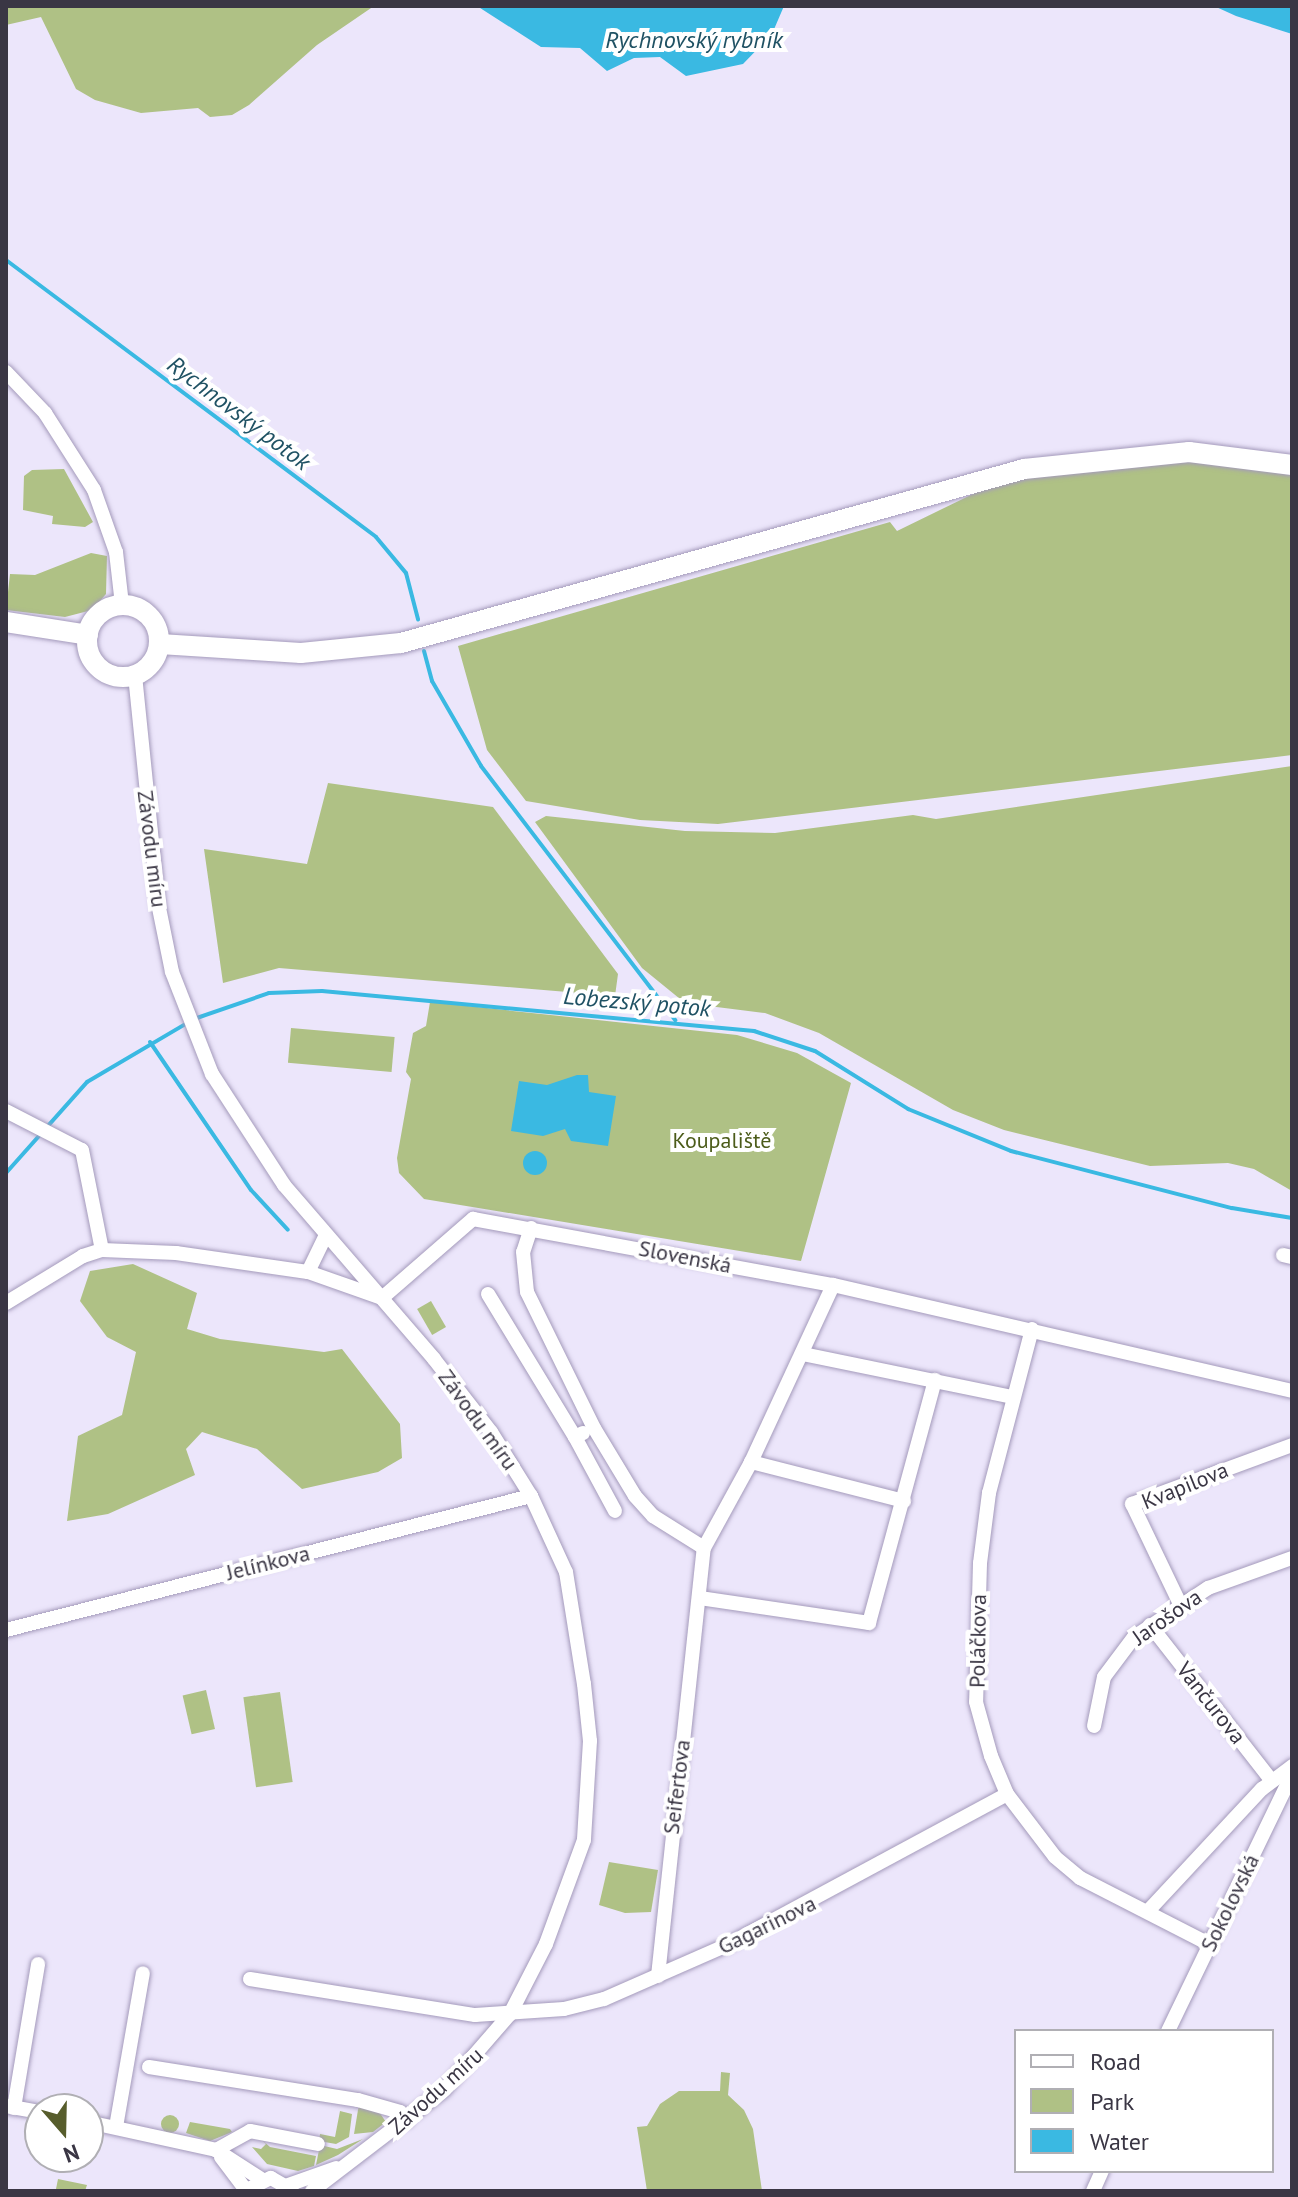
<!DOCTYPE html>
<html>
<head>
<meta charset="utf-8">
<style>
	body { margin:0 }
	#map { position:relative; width:1298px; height:2197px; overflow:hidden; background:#ece6fb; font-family:"PT Sans",sans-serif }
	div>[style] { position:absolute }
	.green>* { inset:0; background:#afc185; transform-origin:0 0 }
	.round { border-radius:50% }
	.water>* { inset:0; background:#3ab9e2 }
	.stream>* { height:4px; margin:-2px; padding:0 2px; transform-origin:2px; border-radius:2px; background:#3ab9e2 }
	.roads { filter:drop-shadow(0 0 2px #a49abb) drop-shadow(0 0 2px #a49abb) }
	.street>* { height:14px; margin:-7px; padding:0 7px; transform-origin:7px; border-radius:7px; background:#fff }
	.secondary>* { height:20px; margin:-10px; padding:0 10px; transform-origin:10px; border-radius:10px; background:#fff }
	.secondary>.ring { margin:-10px; padding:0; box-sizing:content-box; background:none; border:20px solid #fff; border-radius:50% }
	span { translate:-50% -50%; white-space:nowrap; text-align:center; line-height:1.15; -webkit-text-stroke:8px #fff; paint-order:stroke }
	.street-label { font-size:22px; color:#3a3644 }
	.park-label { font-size:22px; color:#4c5c1a }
	.water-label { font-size:24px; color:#205264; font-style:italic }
	.frame { position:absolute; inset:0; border:8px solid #3a3644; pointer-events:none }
	.legend { position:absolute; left:1014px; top:2029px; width:260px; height:144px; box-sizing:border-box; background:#fff; border:2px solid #b0afb4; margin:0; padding:10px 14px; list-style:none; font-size:24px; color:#3a3644 }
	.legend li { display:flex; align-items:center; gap:16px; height:40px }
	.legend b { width:40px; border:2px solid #b0afb4 }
	.north { position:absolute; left:24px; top:2093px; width:80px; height:80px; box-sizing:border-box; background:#fff; border:2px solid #b0afb4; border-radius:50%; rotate:160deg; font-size:22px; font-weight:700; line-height:32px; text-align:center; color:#3a3644 }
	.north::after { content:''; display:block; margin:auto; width:28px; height:36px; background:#575d2c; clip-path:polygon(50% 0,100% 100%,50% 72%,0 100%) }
</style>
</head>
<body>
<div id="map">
	<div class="green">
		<i style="clip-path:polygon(6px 6px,374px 6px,317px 45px,249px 105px,232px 115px,210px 117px,198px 108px,141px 113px,95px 100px,76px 89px,41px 17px,6px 25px)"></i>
		<i style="clip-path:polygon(1189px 452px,1292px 465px,1292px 755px,718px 824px,640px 820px,526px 801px,487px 750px,458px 646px,890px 522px,897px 531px,1024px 469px)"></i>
		<i style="clip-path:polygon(64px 469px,93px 522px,85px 527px,52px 524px,53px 516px,23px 510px,24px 476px,32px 470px)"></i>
		<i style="clip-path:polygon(91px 553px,107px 556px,106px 594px,92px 610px,65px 617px,6px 610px,10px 574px,35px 575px)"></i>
		<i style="clip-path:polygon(1292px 766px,1292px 1191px,1254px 1169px,1228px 1163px,1150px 1166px,1004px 1130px,953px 1110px,819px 1033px,765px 1013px,685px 1003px,642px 968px,535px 822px,546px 816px,685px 831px,775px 833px,913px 815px,936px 819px)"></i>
		<i style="clip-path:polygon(328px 783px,493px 807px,618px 974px,615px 996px,279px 968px,223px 983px,204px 849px,307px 864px)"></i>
		<i style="clip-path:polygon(430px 1002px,737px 1035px,797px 1053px,851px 1083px,801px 1261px,424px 1199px,399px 1173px,397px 1158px,411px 1079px,406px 1072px,413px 1033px,426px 1026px)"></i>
		<i style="left:291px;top:1028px;width:104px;height:35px;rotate:5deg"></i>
		<i style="clip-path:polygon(133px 1264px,197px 1293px,187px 1329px,220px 1339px,324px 1352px,342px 1349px,400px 1424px,402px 1458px,378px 1472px,302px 1489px,257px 1449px,202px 1432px,186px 1449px,195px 1475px,108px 1514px,67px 1521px,78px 1436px,122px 1415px,136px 1352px,107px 1337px,80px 1301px,90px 1271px)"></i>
		<i style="left:431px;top:1301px;width:30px;height:16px;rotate:60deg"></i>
		<i style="left:206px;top:1690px;width:40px;height:24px;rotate:77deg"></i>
		<i style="left:280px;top:1692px;width:91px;height:37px;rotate:82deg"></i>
		<i style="clip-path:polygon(609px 1862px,658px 1870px,651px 1912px,625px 1913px,599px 1905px)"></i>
		<i style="clip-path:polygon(721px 2072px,730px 2073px,728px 2095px,744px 2110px,753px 2129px,762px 2191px,647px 2191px,637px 2127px,647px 2126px,660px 2104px,679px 2091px,720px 2091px)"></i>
		<i style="clip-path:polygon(359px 2104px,377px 2109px,386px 2122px,373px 2132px,354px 2134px)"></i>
		<i style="clip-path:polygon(340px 2111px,352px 2114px,349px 2137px,336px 2144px,319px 2141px,320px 2134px,335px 2137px)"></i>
		<i class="round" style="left:161px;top:2115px;width:18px;height:18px"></i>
		<i style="clip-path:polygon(190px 2122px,230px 2129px,232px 2132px,210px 2141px,186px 2133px)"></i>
		<i style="clip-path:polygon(261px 2139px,270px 2147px,316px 2156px,314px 2166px,298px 2171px,267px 2164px,252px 2147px,261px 2149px,266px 2144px)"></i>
		<i style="clip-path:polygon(363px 2139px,338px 2155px,316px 2165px,320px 2145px,337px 2149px)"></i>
		<i style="clip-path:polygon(58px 2179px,87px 2185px,85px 2191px,56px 2189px)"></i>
	</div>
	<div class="water">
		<i style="clip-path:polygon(477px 6px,784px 6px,772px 34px,743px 64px,686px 76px,660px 57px,634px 58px,607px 71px,580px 48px,541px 47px)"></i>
		<i style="clip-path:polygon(1214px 6px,1292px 6px,1292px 34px,1236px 16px)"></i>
		<i style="clip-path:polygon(577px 1075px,588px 1075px,589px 1092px,616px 1096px,608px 1146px,571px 1141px,565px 1129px,543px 1136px,511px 1131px,519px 1081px,547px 1085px)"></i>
		<i class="round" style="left:523px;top:1151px;width:24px;height:24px"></i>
	</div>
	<div class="stream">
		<i style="left:6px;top:260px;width:462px;rotate:36.8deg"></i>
		<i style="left:376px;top:537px;width:47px;rotate:50.2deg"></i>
		<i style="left:406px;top:573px;width:48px;rotate:75.4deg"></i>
		<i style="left:424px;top:651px;width:31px;rotate:75deg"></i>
		<i style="left:432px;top:681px;width:98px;rotate:60deg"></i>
		<i style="left:481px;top:766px;width:320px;rotate:52.6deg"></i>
		<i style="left:194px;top:1019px;width:79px;rotate:-19.1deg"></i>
		<i style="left:269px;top:993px;width:53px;rotate:-2.2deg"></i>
		<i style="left:322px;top:991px;width:434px;rotate:5.3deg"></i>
		<i style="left:754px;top:1031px;width:64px;rotate:18.2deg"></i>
		<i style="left:815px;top:1051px;width:110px;rotate:31.9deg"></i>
		<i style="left:908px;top:1109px;width:111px;rotate:22.2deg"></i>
		<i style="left:1011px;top:1151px;width:228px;rotate:14.5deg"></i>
		<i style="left:1232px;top:1208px;width:61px;rotate:9.5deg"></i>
		<i style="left:150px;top:1042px;width:179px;rotate:55.7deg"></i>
		<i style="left:251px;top:1190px;width:54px;rotate:47.2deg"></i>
		<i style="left:6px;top:1173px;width:122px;rotate:-48.3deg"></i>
		<i style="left:87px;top:1082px;width:116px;rotate:-30.5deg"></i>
	</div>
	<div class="roads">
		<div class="street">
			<i style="left:6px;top:372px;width:57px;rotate:46.4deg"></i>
			<i style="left:45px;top:413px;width:91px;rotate:57.5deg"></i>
			<i style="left:94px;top:490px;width:66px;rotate:70.5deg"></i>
			<i style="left:116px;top:552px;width:53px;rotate:83.5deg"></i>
			<i style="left:135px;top:675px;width:229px;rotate:84.2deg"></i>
			<i style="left:158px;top:903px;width:70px;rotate:78.5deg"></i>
			<i style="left:172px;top:972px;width:110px;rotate:68.6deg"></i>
			<i style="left:212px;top:1074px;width:132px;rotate:57deg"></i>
			<i style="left:284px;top:1185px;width:230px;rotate:49.2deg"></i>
			<i style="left:434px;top:1359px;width:93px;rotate:52deg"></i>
			<i style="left:491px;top:1432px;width:75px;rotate:58deg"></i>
			<i style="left:531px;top:1496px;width:84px;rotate:65.3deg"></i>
			<i style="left:566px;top:1572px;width:113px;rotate:80.9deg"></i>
			<i style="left:584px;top:1684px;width:57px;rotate:84deg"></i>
			<i style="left:590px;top:1741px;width:99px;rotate:93.5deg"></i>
			<i style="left:584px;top:1840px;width:111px;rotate:110.1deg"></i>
			<i style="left:546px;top:1944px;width:79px;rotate:117.2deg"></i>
			<i style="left:510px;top:2014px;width:101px;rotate:131deg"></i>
			<i style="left:444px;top:2090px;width:166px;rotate:142.6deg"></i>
			<i style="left:6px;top:1111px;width:85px;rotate:27.2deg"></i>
			<i style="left:82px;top:1150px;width:102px;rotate:78.7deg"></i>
			<i style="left:531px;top:1228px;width:25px;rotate:108deg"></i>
			<i style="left:523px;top:1252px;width:40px;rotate:84.3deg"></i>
			<i style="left:527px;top:1292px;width:152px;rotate:63.8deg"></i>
			<i style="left:594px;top:1428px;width:79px;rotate:58.9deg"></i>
			<i style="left:635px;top:1496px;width:27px;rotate:48deg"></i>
			<i style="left:653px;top:1516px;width:60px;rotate:32.1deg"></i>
			<i style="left:1283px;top:1255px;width:9px;rotate:13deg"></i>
			<i style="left:308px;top:1272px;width:41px;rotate:-64.1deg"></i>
			<i style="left:488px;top:1294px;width:167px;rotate:58.7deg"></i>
			<i style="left:6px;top:1303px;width:90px;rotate:-31.4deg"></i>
			<i style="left:83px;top:1256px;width:20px;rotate:-18deg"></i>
			<i style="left:102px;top:1250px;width:74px;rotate:2.3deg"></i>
			<i style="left:176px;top:1253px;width:133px;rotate:8.2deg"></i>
			<i style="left:308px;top:1272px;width:78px;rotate:19.4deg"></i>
			<i style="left:382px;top:1298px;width:121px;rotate:-41deg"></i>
			<i style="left:473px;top:1219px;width:366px;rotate:10.4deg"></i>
			<i style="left:833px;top:1285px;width:471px;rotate:13deg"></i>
			<i style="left:1032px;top:1329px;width:170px;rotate:104.7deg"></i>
			<i style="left:989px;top:1493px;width:71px;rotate:97.3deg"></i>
			<i style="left:980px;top:1563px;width:139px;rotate:91.6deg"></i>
			<i style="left:976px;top:1702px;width:56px;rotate:74.5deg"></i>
			<i style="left:991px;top:1756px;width:41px;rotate:67.2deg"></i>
			<i style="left:1007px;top:1794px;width:79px;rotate:52.7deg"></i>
			<i style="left:1055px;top:1857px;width:33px;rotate:40deg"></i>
			<i style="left:1080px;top:1878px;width:145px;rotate:27.1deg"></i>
			<i style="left:803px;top:1354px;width:213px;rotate:11.6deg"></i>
			<i style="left:583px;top:1433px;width:9px;rotate:153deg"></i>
			<i style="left:575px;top:1437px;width:84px;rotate:61.6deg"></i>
			<i style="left:751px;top:1462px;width:158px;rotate:14.3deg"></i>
			<i style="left:700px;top:1598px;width:171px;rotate:8.4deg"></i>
			<i style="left:869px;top:1623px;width:252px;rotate:-74.8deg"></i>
			<i style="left:1180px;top:1604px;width:111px;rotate:-115.6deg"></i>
			<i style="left:1132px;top:1504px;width:171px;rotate:-20.2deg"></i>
			<i style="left:1150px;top:1625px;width:197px;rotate:52deg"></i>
			<i style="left:6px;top:1630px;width:542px;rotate:-14.32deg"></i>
			<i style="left:1094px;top:1726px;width:50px;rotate:-78.5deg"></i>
			<i style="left:1104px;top:1677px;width:50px;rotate:-53.1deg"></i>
			<i style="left:1134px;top:1637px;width:89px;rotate:-33.5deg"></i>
			<i style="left:1208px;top:1588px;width:89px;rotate:-19.7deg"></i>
			<i style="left:1149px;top:1910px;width:166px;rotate:-47deg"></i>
			<i style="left:1262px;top:1789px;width:38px;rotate:-37deg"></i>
			<i style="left:658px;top:1976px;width:430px;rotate:-83.9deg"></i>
			<i style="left:704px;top:1548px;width:98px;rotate:-61.3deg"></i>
			<i style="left:751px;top:1462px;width:195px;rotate:-65.1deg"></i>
			<i style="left:250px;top:1979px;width:228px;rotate:9.1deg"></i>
			<i style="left:475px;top:2015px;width:89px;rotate:-3.9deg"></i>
			<i style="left:564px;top:2009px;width:41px;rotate:-14deg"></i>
			<i style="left:604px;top:1999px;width:134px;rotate:-23.7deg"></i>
			<i style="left:727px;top:1945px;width:318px;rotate:-28.3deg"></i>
			<i style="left:1168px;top:2031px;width:284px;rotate:-64.2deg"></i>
			<i style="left:149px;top:2067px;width:212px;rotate:9deg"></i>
			<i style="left:358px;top:2100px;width:44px;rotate:15.9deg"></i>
			<i style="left:400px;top:2112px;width:11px;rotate:49deg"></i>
			<i style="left:6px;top:2106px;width:35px;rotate:10deg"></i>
			<i style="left:14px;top:2108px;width:146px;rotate:-80.5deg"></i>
			<i style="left:88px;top:2122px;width:131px;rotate:12.3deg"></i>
			<i style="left:216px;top:2150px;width:54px;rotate:32.8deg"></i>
			<i style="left:116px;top:2127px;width:156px;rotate:-80.1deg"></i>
			<i style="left:216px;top:2150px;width:39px;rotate:-29deg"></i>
			<i style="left:250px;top:2131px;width:69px;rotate:10.8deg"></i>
			<i style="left:221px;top:2157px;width:41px;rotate:52.9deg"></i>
			<i style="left:288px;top:2185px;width:51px;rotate:-19.5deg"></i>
			<i style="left:245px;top:2191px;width:29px;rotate:-27deg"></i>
			<i style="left:271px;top:2178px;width:24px;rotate:30deg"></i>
			<i style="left:1093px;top:2191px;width:22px;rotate:-66deg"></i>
		</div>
		<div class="secondary">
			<i class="ring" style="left:87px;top:605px;width:52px;height:52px"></i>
			<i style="left:6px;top:622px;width:83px;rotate:9deg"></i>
			<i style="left:160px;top:644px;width:141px;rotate:3.7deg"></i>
			<i style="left:301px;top:653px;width:100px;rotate:-5.7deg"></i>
			<i style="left:401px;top:643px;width:647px;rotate:-15.6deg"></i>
			<i style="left:1024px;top:469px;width:166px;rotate:-5.9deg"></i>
			<i style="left:1189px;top:452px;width:104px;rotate:7.2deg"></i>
		</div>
	</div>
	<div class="street-label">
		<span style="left:152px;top:849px;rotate:83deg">Závodu míru</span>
		<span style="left:685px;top:1257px;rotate:11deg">Slovenská</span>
		<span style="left:478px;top:1420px;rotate:54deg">Závodu míru</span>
		<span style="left:1185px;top:1486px;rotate:-22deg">Kvapilova</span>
		<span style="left:268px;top:1563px;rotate:-14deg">Jelínkova</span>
		<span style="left:1167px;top:1617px;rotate:-35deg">Jarošova</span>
		<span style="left:978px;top:1641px;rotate:-89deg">Poláčkova</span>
		<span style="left:1211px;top:1703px;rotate:52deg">Vančurova</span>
		<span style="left:677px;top:1787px;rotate:-83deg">Seifertova</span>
		<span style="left:1230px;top:1903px;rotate:-64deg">Sokolovská</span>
		<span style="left:767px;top:1925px;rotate:-26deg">Gagarinova</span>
		<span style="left:436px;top:2091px;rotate:-42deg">Závodu míru</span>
	</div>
	<div class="park-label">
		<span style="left:722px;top:1141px">Koupaliště</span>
	</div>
	<div class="water-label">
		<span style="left:694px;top:40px">Rychnovský rybník</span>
		<span style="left:239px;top:413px;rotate:37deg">Rychnovský potok</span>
		<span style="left:637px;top:1002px;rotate:5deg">Lobezský potok</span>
	</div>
	<div class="frame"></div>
	<ul class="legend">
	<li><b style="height:10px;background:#fff"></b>Road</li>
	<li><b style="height:22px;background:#afc185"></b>Park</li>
	<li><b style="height:22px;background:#3ab9e2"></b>Water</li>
	</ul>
	<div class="north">N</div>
</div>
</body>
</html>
